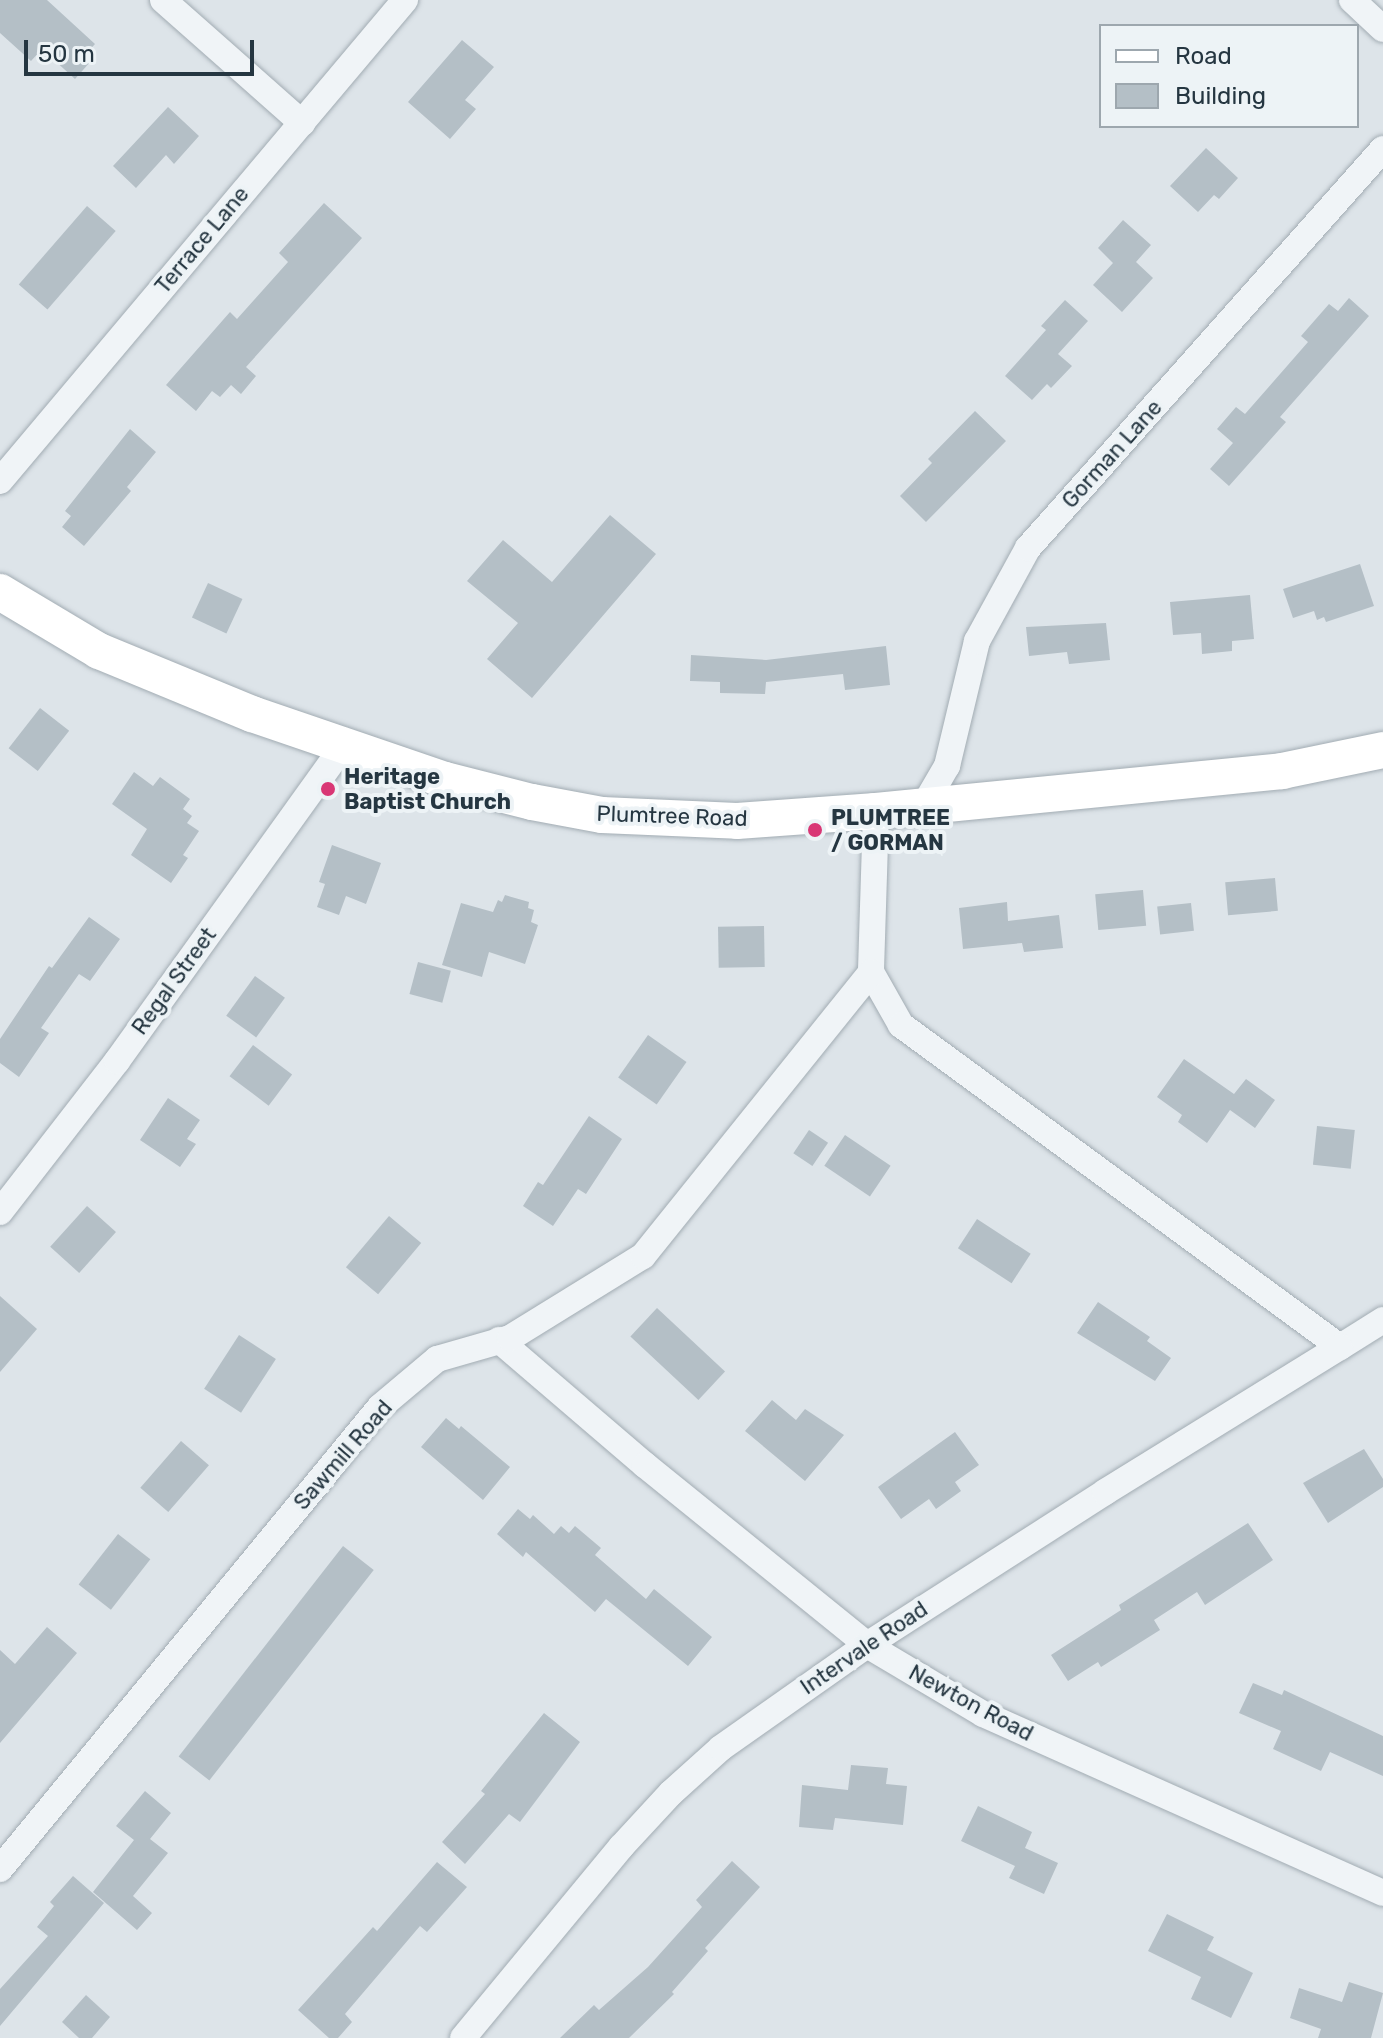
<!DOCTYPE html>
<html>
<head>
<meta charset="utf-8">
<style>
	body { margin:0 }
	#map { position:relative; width:1383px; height:2038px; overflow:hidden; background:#dde4e9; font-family:Rubik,sans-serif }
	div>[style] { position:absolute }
	.building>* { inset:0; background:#b4bfc6; transform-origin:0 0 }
	.roads { filter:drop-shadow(0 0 2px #a2acb3) drop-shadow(0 0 2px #a2acb3) }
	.street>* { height:26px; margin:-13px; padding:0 13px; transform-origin:13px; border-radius:13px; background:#f0f4f7 }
	.secondary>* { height:36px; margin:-18px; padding:0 18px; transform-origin:18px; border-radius:18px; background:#fff }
	.dots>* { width:22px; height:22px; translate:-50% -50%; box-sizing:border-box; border:4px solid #edf3f6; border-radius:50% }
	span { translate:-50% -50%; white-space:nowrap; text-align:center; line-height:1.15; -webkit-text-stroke:8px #edf3f6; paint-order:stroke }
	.street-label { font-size:22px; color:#253641 }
	.poi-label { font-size:22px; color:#253641; font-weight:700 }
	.left { translate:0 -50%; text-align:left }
	.legend { position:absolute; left:1099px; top:24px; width:260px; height:104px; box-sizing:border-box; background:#edf3f6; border:2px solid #9da7ae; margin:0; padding:10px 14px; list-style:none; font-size:24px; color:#253641 }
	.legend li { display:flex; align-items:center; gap:16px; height:40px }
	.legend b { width:40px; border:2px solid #9da7ae }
	.scale { position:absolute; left:24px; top:40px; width:230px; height:36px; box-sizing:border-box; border:4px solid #253641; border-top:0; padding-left:10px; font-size:24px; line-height:28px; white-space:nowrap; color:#253641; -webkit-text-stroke:6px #edf3f6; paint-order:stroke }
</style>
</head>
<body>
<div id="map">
	<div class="building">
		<i style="clip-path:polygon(0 0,47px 0,95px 44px,85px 55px,91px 61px,75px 79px,42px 49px,31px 61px,0 33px)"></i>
		<i style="clip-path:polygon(462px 40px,494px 67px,465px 100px,476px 109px,450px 139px,408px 102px)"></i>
		<i style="clip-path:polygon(168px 107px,199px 136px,174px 164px,166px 155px,136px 188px,113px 166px)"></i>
		<i style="clip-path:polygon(1206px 148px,1238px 178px,1219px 199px,1214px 195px,1198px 212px,1170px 186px)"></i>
		<i style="clip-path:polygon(324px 203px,362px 238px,246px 367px,256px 376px,241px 394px,231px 385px,220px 397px,212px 391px,196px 411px,166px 385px,230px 312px,237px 319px,288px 262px,279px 253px)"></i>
		<i style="left:87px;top:206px;width:38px;height:104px;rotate:41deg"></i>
		<i style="clip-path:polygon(1123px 220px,1151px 245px,1136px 262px,1153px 278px,1122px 312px,1093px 285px,1113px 263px,1098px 248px)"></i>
		<i style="clip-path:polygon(1349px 298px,1369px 316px,1280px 417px,1286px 422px,1229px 486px,1210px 469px,1233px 443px,1217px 429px,1236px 407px,1245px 414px,1308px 342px,1301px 336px,1329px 304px,1338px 311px)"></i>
		<i style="clip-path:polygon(1065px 300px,1088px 321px,1058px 354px,1072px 366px,1051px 388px,1047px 384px,1032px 400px,1005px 376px,1046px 330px,1041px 326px)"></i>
		<i style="clip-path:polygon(975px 411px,1006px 441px,926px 522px,900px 496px,932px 463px,928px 459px)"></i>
		<i style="clip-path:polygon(130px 429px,156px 452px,127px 487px,131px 491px,84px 546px,62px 527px,71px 516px,65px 511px)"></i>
		<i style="clip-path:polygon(610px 515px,656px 554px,532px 698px,487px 659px,518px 623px,467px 581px,503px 540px,552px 582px)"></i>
		<i style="clip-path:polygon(1360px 564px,1374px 606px,1326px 622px,1324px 617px,1317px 620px,1314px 611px,1293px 618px,1283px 589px)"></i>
		<i style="left:208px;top:583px;width:38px;height:38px;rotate:25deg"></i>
		<i style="clip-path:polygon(1250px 595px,1254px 639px,1232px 641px,1232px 651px,1202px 654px,1201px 633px,1173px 635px,1170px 602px)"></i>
		<i style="clip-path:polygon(1106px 623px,1110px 660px,1069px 664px,1067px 652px,1029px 656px,1026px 627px)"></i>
		<i style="clip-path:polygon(886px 646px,890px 685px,845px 690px,843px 674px,766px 682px,765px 694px,720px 693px,720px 682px,690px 681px,691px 655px,766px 660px)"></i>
		<i style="left:40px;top:708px;width:37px;height:51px;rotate:38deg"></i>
		<i style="clip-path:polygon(134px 772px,153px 786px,160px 777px,190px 799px,183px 809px,192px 816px,187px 823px,199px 831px,183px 855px,188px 858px,171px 883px,131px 855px,147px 829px,112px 804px)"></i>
		<i style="clip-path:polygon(332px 845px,381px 863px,366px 904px,346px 896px,339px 915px,317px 907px,325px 884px,319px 882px)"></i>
		<i style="left:1275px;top:878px;width:33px;height:50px;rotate:85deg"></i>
		<i style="left:1143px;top:890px;width:36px;height:48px;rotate:85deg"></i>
		<i style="clip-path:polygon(505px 895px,529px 902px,528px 908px,534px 910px,531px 922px,538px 925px,525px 964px,489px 952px,482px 977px,442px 965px,461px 903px,493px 912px,498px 900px,502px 902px)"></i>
		<i style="clip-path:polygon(1007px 902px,1008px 921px,1059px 915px,1063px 948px,1024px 952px,1022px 943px,963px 949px,959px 908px)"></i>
		<i style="left:1191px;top:903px;width:28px;height:34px;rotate:84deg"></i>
		<i style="clip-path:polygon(89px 917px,120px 939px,90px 981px,79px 974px,41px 1028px,49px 1033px,19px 1077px,0 1063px,0 1039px,49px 966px,52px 968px)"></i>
		<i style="left:764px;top:926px;width:41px;height:46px;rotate:89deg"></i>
		<i style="left:418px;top:962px;width:34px;height:33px;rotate:15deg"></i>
		<i style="left:255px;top:976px;width:37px;height:49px;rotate:36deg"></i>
		<i style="left:648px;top:1035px;width:47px;height:52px;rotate:35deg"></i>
		<i style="left:253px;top:1045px;width:49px;height:39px;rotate:37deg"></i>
		<i style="clip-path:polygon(1184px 1059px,1234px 1094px,1246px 1079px,1275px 1100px,1255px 1128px,1230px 1110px,1207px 1143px,1178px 1122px,1182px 1115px,1157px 1097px)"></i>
		<i style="clip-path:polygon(168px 1098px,200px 1120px,187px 1139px,196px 1144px,180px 1167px,140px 1140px)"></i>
		<i style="clip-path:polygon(589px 1116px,622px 1139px,586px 1194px,578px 1189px,553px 1226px,523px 1206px,538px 1182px,543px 1185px)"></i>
		<i style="left:1317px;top:1126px;width:38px;height:39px;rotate:6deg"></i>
		<i style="left:809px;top:1130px;width:23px;height:28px;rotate:34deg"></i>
		<i style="left:845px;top:1135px;width:55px;height:37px;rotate:34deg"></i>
		<i style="left:87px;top:1206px;width:39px;height:55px;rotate:42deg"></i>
		<i style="left:389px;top:1216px;width:42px;height:67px;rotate:40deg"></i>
		<i style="left:977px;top:1219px;width:64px;height:35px;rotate:33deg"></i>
		<i style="clip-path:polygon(0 1296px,37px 1329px,0 1372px)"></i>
		<i style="clip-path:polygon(1098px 1302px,1150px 1337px,1147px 1341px,1171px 1358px,1155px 1381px,1077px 1333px)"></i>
		<i style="left:657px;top:1308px;width:93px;height:39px;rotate:43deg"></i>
		<i style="left:239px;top:1335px;width:44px;height:64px;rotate:33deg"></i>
		<i style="clip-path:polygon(772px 1400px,796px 1420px,805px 1409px,844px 1435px,805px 1481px,745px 1431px)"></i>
		<i style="clip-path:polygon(446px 1418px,459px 1429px,461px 1426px,510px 1467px,483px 1500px,421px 1447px)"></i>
		<i style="clip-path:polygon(955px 1432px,979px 1465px,955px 1482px,961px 1491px,936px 1509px,929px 1499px,901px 1519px,878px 1487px)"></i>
		<i style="left:181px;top:1441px;width:37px;height:62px;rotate:41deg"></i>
		<i style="clip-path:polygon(1364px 1449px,1383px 1479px,1383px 1487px,1328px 1523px,1303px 1483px)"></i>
		<i style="clip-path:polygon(518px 1509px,530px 1519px,533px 1515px,554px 1534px,561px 1526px,569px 1533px,575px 1526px,601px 1548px,595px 1555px,646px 1599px,654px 1589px,712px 1637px,688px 1666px,606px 1599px,595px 1612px,526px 1552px,523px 1557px,497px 1534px)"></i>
		<i style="clip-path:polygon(1248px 1523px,1273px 1560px,1205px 1605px,1197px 1592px,1154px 1620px,1160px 1630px,1101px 1667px,1098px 1662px,1068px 1681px,1051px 1655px,1121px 1610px,1119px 1605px)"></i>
		<i style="left:118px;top:1534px;width:41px;height:64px;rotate:38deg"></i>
		<i style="left:343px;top:1546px;width:39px;height:267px;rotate:38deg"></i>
		<i style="clip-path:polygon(47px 1627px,77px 1653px,0 1743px,0 1650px,15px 1664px)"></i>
		<i style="clip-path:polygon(1253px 1683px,1282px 1695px,1284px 1690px,1383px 1736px,1383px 1776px,1330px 1752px,1321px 1771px,1273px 1749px,1281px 1731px,1239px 1713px)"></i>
		<i style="clip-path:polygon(544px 1713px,580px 1742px,520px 1822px,509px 1814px,465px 1864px,442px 1842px,485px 1794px,481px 1791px)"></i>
		<i style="clip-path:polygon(851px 1765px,888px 1768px,886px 1784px,907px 1786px,903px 1825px,835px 1818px,833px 1830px,799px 1827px,802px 1785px,848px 1790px)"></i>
		<i style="clip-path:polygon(145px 1791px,171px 1813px,150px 1839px,168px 1853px,133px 1896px,152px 1913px,137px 1930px,93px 1892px,134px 1840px,116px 1826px)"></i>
		<i style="clip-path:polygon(978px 1806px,1032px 1832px,1025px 1848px,1058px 1863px,1044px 1894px,1009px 1878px,1015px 1866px,961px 1841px)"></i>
		<i style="clip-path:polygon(732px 1861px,760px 1887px,705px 1948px,708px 1951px,672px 1992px,674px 1994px,629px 2038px,560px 2038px,594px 2005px,599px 2010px,648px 1967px,702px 1907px,696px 1900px)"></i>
		<i style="clip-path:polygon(437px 1862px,467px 1887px,427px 1932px,420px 1926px,345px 2014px,352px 2022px,338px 2038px,329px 2038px,298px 2010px,373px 1927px,377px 1931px)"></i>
		<i style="clip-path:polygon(73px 1876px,104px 1903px,0 2026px,0 1989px,48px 1936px,37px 1927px,54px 1906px,50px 1902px)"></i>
		<i style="clip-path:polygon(1167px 1914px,1214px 1937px,1207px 1950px,1253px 1973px,1231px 2018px,1191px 1999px,1201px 1977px,1148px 1951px)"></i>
		<i style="clip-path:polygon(1349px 1982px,1383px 1993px,1371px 2038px,1318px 2038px,1321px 2029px,1290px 2018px,1299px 1988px,1342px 2002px)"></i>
		<i style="clip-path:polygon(86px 1995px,110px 2017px,92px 2038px,79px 2038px,62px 2022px)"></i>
	</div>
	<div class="roads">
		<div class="street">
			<i style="left:163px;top:0;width:186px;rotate:41.5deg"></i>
			<i style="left:1352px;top:0;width:42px;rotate:43.1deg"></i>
			<i style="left:0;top:481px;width:629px;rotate:-49.9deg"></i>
			<i style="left:923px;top:807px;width:48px;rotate:-59.7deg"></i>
			<i style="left:947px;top:766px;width:129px;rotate:-76.5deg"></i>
			<i style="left:977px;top:641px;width:106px;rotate:-61.3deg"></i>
			<i style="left:1028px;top:548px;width:534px;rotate:-48.34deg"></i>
			<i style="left:876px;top:811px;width:161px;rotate:91.8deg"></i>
			<i style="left:871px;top:972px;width:61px;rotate:60.5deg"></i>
			<i style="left:901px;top:1025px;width:544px;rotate:36.26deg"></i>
			<i style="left:1340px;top:1347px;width:51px;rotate:-32.1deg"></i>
			<i style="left:0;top:1212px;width:191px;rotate:-52.2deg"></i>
			<i style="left:117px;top:1061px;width:388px;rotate:-54.3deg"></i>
			<i style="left:499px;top:1340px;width:192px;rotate:40.6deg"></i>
			<i style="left:645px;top:1465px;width:286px;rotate:39deg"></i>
			<i style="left:867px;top:1645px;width:135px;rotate:30.7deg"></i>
			<i style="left:983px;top:1714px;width:438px;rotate:24.1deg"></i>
			<i style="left:0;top:1869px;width:598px;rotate:-50.56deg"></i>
			<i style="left:380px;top:1407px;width:75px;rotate:-40.1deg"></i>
			<i style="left:437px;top:1359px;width:76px;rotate:-16deg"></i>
			<i style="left:510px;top:1338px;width:156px;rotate:-31.7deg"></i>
			<i style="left:643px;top:1256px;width:364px;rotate:-51.2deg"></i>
			<i style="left:463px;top:2038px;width:248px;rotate:-50.4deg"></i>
			<i style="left:621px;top:1847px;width:74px;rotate:-47.2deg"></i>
			<i style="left:671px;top:1793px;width:67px;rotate:-42deg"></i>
			<i style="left:721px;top:1748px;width:179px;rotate:-35.2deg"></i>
			<i style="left:867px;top:1645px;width:283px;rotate:-32.7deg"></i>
			<i style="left:1105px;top:1492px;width:276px;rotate:-31.7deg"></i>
		</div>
		<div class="secondary">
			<i style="left:0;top:592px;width:115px;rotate:30.8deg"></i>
			<i style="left:99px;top:651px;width:165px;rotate:22.4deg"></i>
			<i style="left:252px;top:714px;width:204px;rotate:18.9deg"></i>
			<i style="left:445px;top:780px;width:90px;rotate:14.2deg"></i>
			<i style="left:532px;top:802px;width:71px;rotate:10.5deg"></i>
			<i style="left:602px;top:815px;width:135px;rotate:2.5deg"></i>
			<i style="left:737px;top:821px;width:139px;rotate:-4.1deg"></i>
			<i style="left:876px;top:811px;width:408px;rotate:-5.6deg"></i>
			<i style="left:1282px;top:771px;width:103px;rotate:-11.7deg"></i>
		</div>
	</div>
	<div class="dots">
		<i style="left:328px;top:789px;background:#d93775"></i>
		<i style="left:815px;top:830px;background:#d93775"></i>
	</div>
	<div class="street-label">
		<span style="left:202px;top:240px;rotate:-50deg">Terrace Lane</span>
		<span style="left:1112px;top:454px;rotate:-48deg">Gorman Lane</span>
		<span style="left:672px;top:816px;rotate:2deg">Plumtree Road</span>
		<span style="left:174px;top:981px;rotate:-54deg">Regal Street</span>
		<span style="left:343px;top:1455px;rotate:-49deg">Sawmill Road</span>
		<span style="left:864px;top:1648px;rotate:-34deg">Intervale Road</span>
		<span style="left:971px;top:1703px;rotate:28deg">Newton Road</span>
	</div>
	<div class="poi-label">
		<span class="left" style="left:344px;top:789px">Heritage<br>Baptist Church</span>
		<span class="left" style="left:831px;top:830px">PLUMTREE<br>/ GORMAN</span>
	</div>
	<ul class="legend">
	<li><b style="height:10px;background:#fff"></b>Road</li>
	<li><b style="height:22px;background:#b4bfc6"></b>Building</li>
	</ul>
	<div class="scale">50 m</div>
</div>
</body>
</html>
